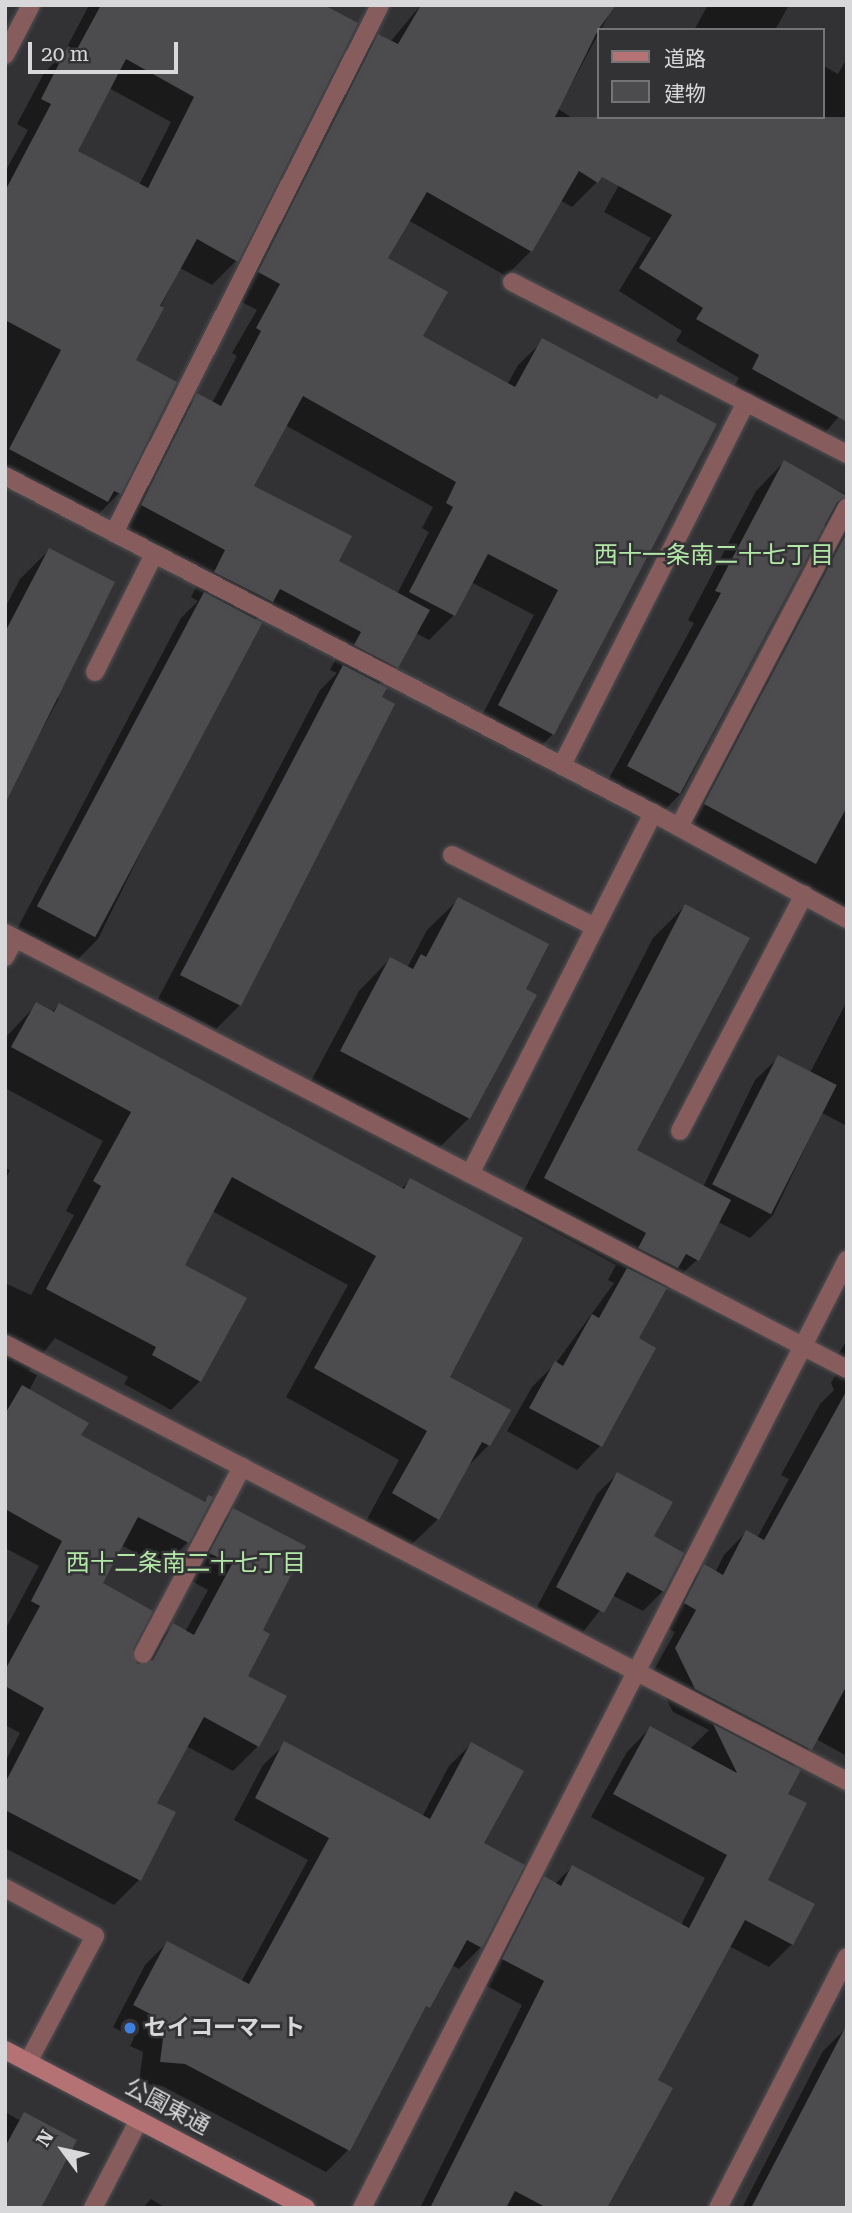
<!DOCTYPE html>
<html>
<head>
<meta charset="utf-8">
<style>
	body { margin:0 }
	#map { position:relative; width:852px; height:2213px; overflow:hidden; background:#323134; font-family:"Roboto Serif","Noto Sans JP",serif }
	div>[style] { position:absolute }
	.shadow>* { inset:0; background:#0007 }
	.building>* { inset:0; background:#4c4b4e; transform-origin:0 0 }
	.roads { filter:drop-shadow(0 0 2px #504f52) drop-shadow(0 0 2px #504f52) }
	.lane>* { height:18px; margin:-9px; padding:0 9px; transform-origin:9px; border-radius:9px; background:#865c5c }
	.street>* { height:18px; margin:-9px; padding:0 9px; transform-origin:9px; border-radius:9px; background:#865c5c }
	.secondary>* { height:18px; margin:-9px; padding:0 9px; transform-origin:9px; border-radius:9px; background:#b57274 }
	.dots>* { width:19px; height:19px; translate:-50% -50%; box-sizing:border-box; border:4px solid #323134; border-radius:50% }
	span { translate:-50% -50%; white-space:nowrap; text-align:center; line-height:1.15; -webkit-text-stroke:5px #323134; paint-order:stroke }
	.poi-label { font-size:23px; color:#d8d8da; font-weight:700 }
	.left { translate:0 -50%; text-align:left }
	.street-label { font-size:23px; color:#d8d8da }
	.neighbourhood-label { font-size:24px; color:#b3e7a8 }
	.frame { position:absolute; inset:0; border:7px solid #d8d8da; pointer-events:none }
	.legend { position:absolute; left:597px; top:28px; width:228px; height:91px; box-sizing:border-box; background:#323134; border:2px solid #747476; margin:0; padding:9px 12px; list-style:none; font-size:21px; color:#d8d8da }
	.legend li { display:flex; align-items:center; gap:14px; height:35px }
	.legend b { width:35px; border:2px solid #747476 }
	.north { position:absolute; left:28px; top:2115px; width:70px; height:70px; -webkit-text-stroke:5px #323134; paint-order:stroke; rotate:303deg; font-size:19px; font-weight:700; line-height:28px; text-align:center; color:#d8d8da }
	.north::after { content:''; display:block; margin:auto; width:24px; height:32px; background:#d8d8da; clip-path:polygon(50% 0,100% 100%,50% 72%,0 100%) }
	.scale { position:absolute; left:28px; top:42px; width:150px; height:32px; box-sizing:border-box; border:4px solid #d8d8da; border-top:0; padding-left:9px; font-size:21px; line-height:24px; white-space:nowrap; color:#d8d8da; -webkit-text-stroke:5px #323134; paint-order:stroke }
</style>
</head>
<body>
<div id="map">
	<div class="shadow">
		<i style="clip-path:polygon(evenodd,89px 5px,323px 5px,237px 260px,212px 285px,180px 268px,134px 360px,119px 493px,95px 518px,5px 485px,5px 172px,28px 130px,17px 124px,44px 73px,64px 53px,89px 5px,109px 88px,171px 122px,139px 185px,76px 152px,109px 88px)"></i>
		<i style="clip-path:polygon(evenodd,421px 5px,614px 5px,558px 109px,618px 146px,597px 182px,572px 207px,560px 200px,531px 251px,506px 276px,408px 220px,385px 259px,420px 337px,507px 385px,518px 365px,543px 341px,656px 400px,553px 734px,528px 759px,474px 731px,534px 615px,471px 582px,454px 615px,429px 640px,416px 633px,397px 667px,378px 685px,379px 698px,393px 705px,240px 1005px,216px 1029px,158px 999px,320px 690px,337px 673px,330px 670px,337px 657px,258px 615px,98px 939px,75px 962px,16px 931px,181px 618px,198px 601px,191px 597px,202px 576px,117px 530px,173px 420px,198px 395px,212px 403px,237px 356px,232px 353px,257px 310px,234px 298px,354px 61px,378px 36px,390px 42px,421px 5px,285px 425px,433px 507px,422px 528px,429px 532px,397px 594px,337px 562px,252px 486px,285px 425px)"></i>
		<i style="clip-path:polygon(708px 5px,789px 5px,775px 30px,694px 30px)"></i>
		<i style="clip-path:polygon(847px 58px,847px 407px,819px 440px,731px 392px,739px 378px,676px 341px,682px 331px,619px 291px,651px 238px,604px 212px,657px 117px,822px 117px,822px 65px,838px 74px)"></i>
		<i style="clip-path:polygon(784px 462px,847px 495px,847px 923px,676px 833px,829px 542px,824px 523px,682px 792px,654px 821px,600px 795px,694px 623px,688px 620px,756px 491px)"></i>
		<i style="clip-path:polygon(49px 550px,53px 695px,59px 698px,5px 800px,5px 608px,20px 579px)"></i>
		<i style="clip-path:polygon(459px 899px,523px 990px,469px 1118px,437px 1150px,310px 1083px,359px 991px,390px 959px,407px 968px,427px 930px)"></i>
		<i style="clip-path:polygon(685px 906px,635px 1151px,703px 1187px,755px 1080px,779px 1057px,810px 1073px,847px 1001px,847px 1126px,822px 1113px,773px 1215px,750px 1238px,718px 1222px,697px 1260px,664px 1290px,637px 1339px,654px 1348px,600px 1446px,577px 1470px,507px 1431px,532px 1387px,556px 1363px,614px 1283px,608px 1280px,616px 1265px,514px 1210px,653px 938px)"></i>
		<i style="clip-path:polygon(37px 1004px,51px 1013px,59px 1005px,401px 1189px,410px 1180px,447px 1377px,508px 1410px,489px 1445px,465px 1469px,438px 1519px,409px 1547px,365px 1523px,399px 1460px,286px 1397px,348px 1285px,212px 1211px,183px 1265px,200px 1381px,171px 1410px,124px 1384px,128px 1377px,55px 1338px,29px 1371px,37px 1375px,29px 1391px,79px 1436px,203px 1503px,208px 1497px,188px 1542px,163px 1567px,121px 1545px,101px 1584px,136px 1666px,173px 1625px,185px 1632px,208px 1590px,186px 1578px,208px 1535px,234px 1510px,261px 1630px,246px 1676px,258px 1746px,233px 1771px,186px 1746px,155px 1803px,139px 1880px,114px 1905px,5px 1848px,5px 1762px,20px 1733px,5px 1725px,5px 1630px,39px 1566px,5px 1548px,5px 1283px,31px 1295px,74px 1215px,66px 1211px,103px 1141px,5px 1088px,5px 1038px)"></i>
		<i style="clip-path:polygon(5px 1168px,10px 1170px,5px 1180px)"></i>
		<i style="clip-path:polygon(847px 1340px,847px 1756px,816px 1739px,792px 1767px,765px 1880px,792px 1944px,769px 1967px,729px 1946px,656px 2081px,606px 2208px,420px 2208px,522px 2005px,480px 1982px,521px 1902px,545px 1879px,555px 1884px,572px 1867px,681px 1925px,705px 1878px,591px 1817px,627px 1752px,650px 1728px,690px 1749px,709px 1730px,673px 1712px,653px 1672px,675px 1632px,663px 1626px,682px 1589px,704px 1567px,715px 1573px,724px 1555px,746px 1532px,757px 1538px,789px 1479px,781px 1475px,820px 1404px,834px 1390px,831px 1383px,841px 1365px,834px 1361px)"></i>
		<i style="clip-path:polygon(617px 1474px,651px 1537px,663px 1591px,643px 1611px,612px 1595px,583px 1632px,537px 1607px,597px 1494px)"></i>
		<i style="clip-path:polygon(285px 1744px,422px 1817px,449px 1766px,471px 1744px,482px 1843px,481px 1947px,459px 1969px,452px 1965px,418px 2018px,348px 2150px,326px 2172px,162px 2086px,139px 2083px,143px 2052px,130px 2046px,134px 2038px,113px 2027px,145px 1965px,167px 1943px,241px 1982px,308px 1860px,234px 1820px,263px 1765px)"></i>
		<i style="clip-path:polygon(846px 2028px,847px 2208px,742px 2208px,823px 2051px)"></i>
		<i style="clip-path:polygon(5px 2112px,19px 2120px,24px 2114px,5px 2208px)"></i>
		<i style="clip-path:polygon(151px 2199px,166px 2208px,143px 2208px)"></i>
	</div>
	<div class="building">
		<i style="clip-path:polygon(evenodd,101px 5px,324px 5px,358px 23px,238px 262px,197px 239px,160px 306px,164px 308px,136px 360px,177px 382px,121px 494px,114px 491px,108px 502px,9px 449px,61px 350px,5px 320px,5px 191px,51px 104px,41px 99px,68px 46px,76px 51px,101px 5px,126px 59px,194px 97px,148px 188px,78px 151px,126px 59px)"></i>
		<i style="clip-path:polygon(421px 5px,616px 5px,598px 30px,555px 117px,847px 117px,847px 422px,752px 369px,759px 355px,696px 319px,703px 308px,639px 268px,672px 215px,602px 177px,598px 183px,579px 171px,532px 252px,427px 192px,388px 258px,448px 292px,423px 336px,515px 387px,542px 338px,657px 399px,660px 394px,717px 424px,554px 735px,498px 705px,558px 590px,488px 554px,455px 616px,409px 592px,453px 507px,446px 503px,456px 482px,303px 396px,254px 486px,352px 536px,339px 561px,430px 610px,398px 668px,354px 645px,361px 632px,280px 589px,273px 602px,214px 572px,225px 550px,141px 505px,197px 393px,221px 406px,261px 331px,256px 328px,280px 284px,258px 272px,378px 34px,398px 44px)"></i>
		<i style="clip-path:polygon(784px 460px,847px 496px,837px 502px,680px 794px,627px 766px,721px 593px,715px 591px)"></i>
		<i style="clip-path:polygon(847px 532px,847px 807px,816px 864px,704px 804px)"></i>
		<i style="clip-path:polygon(49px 548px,115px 582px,5px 804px,5px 632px)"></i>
		<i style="left:204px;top:592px;width:66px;height:356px;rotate:28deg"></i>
		<i style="clip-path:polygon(343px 665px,387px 688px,382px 697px,395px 704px,241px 1006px,180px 975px)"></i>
		<i style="clip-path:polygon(458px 897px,549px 944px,526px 989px,537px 995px,470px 1119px,340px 1051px,390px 957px,413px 969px,421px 954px,426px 957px)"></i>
		<i style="clip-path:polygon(685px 904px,750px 938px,637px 1150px,731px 1200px,699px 1261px,686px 1254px,678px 1268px,638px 1248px,646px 1233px,544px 1178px)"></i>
		<i style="clip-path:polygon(36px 1002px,54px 1012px,59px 1003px,404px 1189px,410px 1178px,523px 1238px,450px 1377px,511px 1410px,490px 1446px,482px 1442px,439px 1520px,392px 1493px,427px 1431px,314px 1368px,376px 1256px,232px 1177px,185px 1265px,247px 1298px,201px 1382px,152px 1355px,156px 1347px,46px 1289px,101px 1186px,93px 1181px,131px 1112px,11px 1047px)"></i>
		<i style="left:778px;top:1055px;width:66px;height:145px;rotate:27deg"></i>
		<i style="clip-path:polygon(627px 1268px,667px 1288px,639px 1338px,656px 1348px,602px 1447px,529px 1408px,555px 1361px,563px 1366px,592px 1314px,599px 1318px)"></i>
		<i style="clip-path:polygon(22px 1385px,89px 1423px,81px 1435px,205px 1502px,208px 1495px,213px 1497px,189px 1543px,138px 1517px,103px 1583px,153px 1611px,133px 1649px,137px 1664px,153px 1660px,173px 1623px,194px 1635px,232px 1564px,209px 1553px,233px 1508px,306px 1546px,263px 1630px,270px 1634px,248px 1676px,287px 1696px,259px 1747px,204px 1717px,157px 1803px,176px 1812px,141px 1881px,5px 1810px,5px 1783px,44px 1708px,5px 1686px,5px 1670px,40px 1606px,31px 1601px,62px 1541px,5px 1509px,5px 1414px)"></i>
		<i style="clip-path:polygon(847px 1390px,847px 1685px,812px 1750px,695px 1689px,675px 1648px,696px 1610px,684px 1603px,704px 1564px,723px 1575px,746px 1530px,764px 1540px)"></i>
		<i style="clip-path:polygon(617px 1472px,673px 1502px,654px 1536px,684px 1553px,664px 1592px,627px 1572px,604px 1613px,556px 1587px)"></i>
		<i style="clip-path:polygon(713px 1724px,801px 1770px,788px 1794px,807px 1803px,768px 1880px,815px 1904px,793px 1945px,745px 1920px,658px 2080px,673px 2088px,607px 2208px,547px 2208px,515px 2191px,506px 2208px,430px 2208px,544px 1981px,502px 1959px,544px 1876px,561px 1886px,572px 1865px,689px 1928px,727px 1855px,613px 1794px,650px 1726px,737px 1773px)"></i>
		<i style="clip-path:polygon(284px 1741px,430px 1819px,471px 1742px,524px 1771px,484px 1843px,525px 1865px,482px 1948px,467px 1940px,430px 2008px,426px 2006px,350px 2151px,185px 2064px,160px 2062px,164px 2030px,150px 2023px,154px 2016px,133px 2005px,167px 1941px,249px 1984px,329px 1838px,255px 1798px)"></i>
		<i style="clip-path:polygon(847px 2024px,847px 2208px,751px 2208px,785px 2143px)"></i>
		<i style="clip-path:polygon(24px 2112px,77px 2140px,41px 2208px,5px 2208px,5px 2147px)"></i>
	</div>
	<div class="roads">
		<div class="lane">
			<i style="left:95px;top:672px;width:132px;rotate:-63.4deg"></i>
			<i style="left:562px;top:765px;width:407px;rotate:-63.1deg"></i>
			<i style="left:679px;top:827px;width:361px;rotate:-62.3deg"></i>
			<i style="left:452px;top:855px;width:160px;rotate:26.7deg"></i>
			<i style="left:680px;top:1131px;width:267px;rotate:-62.3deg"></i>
			<i style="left:470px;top:1174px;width:405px;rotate:-63.1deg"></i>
			<i style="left:143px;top:1654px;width:212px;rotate:-62.1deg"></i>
			<i style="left:5px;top:1888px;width:102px;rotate:28.1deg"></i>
			<i style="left:95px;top:1936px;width:143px;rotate:118deg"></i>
		</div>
		<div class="street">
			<i style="left:5px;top:55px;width:56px;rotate:-62.5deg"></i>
			<i style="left:512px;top:282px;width:377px;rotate:27.2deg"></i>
			<i style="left:5px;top:476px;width:730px;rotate:27.48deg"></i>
			<i style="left:653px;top:813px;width:221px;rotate:28.7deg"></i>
			<i style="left:114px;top:533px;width:591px;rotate:-63.26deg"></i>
			<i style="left:5px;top:933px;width:948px;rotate:27.38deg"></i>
			<i style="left:5px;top:957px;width:21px;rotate:-62deg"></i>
			<i style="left:5px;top:1344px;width:949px;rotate:27.43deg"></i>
			<i style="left:93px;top:2208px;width:99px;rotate:-62.4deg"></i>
			<i style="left:362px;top:2208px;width:1065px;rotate:-62.91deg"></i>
			<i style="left:718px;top:2208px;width:282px;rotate:-62.8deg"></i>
		</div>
		<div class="secondary">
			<i style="left:5px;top:2050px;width:340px;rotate:27.7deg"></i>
		</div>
	</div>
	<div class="dots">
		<i style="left:130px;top:2028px;background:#3f7fe0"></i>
	</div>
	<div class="poi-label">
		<span class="left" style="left:144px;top:2028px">セイコーマート</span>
	</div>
	<div class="street-label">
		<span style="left:167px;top:2107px;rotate:28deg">公園東通</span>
	</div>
	<div class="neighbourhood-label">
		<span style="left:714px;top:556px">西十一条南二十七丁目</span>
		<span style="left:186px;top:1564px">西十二条南二十七丁目</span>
	</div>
	<div class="frame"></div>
	<ul class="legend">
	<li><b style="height:9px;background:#b57274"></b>道路</li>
	<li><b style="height:19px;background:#4c4b4e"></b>建物</li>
	</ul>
	<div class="north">N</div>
	<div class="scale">20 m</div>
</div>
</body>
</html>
